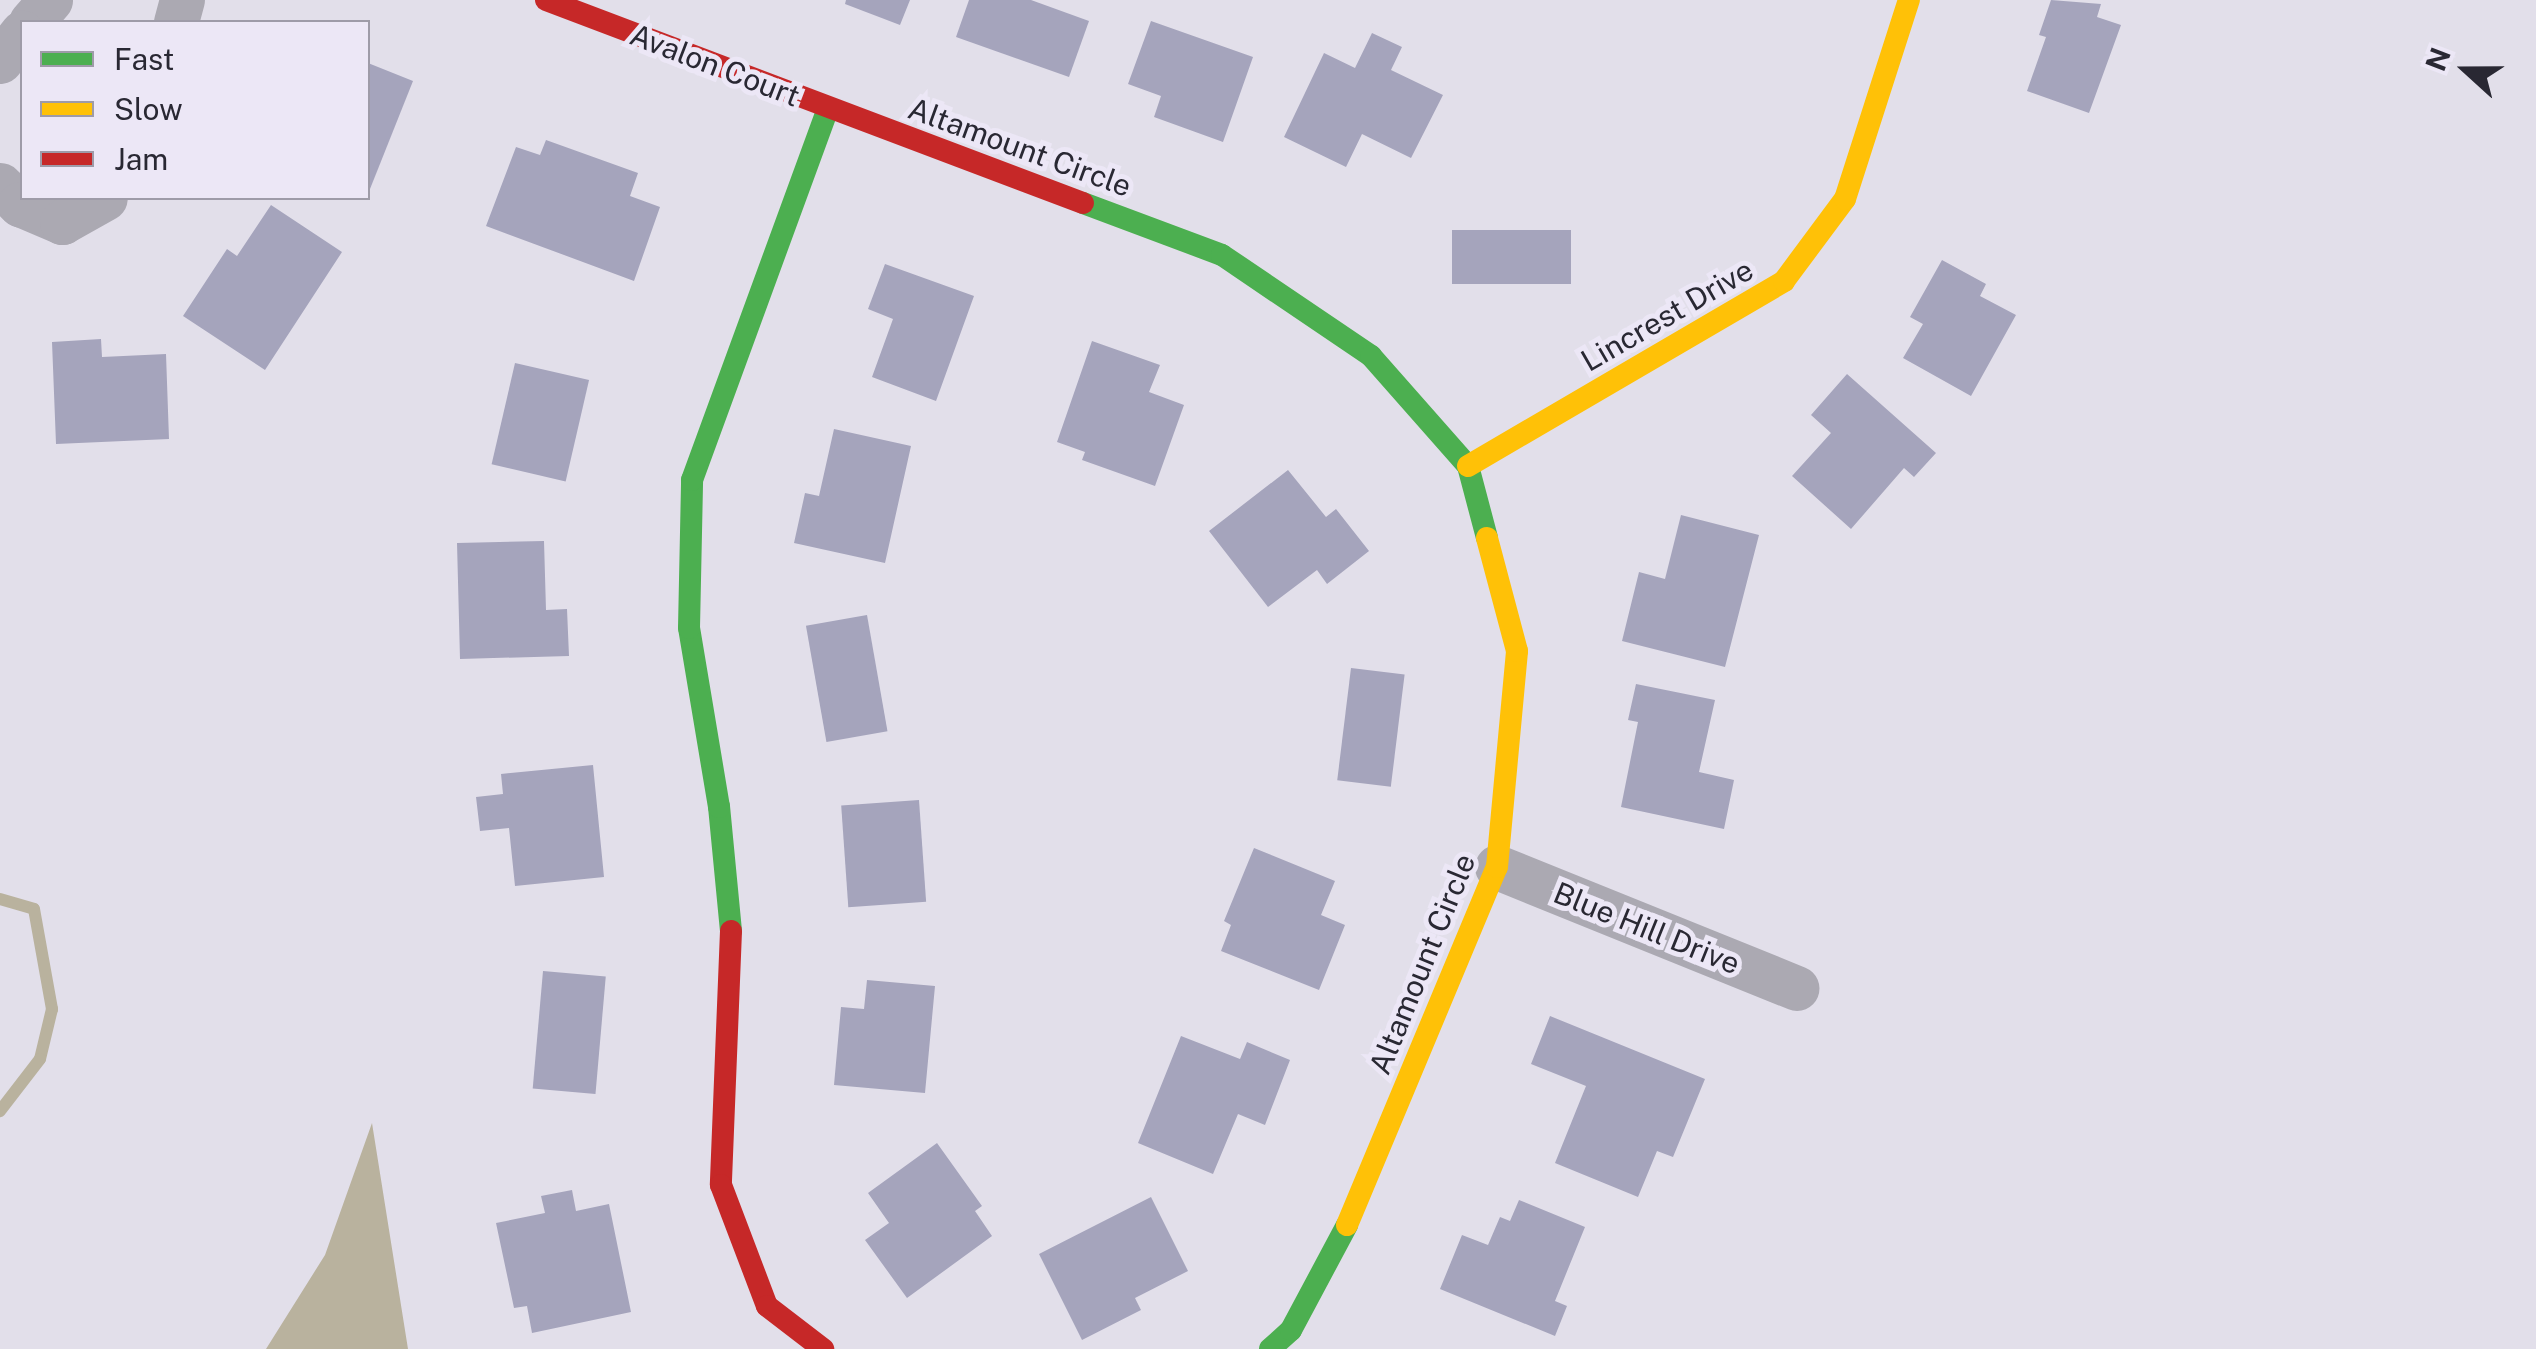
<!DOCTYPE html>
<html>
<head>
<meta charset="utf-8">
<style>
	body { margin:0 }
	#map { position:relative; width:2536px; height:1349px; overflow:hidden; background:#e2dfea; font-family:"Public Sans",sans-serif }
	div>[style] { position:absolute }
	.water>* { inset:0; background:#b9b29e }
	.stream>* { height:12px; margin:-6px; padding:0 6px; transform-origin:6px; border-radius:6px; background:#b9b29e }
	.building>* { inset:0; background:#a5a4bc; transform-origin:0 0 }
	.street>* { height:45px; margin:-22.5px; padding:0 22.5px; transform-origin:22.5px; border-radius:22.5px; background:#aba9b2 }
	.fast>* { height:22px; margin:-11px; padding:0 11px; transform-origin:11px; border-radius:11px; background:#4caf50 }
	.slow>* { height:22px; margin:-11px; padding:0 11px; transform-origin:11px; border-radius:11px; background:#ffc107 }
	.jam>* { height:22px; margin:-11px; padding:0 11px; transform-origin:11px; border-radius:11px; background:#c62828 }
	span { translate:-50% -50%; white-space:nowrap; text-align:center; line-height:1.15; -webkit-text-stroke:10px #ece7f6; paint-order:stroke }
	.street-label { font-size:30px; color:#292833 }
	.legend { position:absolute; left:20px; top:20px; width:350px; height:180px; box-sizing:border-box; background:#ece7f6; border:2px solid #9e9ba8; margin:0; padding:12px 18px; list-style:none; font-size:30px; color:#292833 }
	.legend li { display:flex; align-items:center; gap:20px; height:50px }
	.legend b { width:50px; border:2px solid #9e9ba8 }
	.north { position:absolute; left:2416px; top:20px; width:100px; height:100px; -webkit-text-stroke:8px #ece7f6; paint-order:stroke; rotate:291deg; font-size:28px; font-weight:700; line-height:40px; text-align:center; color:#292833 }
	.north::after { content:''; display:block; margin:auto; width:35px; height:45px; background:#292833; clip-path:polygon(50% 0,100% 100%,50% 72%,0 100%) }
</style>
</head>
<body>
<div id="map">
	<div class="water">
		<i style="clip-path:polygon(372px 1123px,408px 1349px,266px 1349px,325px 1255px)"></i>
	</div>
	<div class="stream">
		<i style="left:0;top:899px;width:35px;rotate:16deg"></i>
		<i style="left:34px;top:909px;width:102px;rotate:79.8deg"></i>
		<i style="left:52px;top:1009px;width:51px;rotate:103.5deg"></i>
		<i style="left:40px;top:1059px;width:66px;rotate:127.6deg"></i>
	</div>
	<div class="building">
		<i style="clip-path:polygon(846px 0,910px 0,900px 25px,845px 4px)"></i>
		<i style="clip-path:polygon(969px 0,1031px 0,1089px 21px,1069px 77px,956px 37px)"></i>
		<i style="clip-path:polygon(2051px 0,2101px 4px,2097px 17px,2121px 25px,2089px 113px,2027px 91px,2046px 37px,2039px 35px)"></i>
		<i style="clip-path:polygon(1151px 21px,1253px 57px,1223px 142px,1154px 117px,1161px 96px,1128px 84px)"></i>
		<i style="clip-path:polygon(1372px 33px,1402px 47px,1391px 70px,1443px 95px,1411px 158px,1362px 134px,1346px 167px,1284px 137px,1324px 53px,1355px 68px)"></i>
		<i style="clip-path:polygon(368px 63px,413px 81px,368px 194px)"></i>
		<i style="clip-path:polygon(546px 140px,638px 173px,630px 196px,660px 207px,634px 281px,486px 226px,516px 147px,540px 155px)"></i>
		<i style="clip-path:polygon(271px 205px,342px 252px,265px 370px,183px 316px,227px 249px,237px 256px)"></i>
		<i style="left:1571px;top:230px;width:54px;height:119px;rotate:90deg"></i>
		<i style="clip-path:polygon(1942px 260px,1986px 284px,1980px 296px,2016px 315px,1971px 396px,1903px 358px,1923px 324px,1910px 317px)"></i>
		<i style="clip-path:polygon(885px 264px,974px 296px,936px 401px,872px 377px,893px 319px,868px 309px)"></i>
		<i style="clip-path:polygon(101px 339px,102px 357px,166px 354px,169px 439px,56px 444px,52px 342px)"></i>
		<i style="clip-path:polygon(1092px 341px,1160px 365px,1149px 392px,1184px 405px,1155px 486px,1082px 460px,1085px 452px,1057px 442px)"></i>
		<i style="left:515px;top:363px;width:76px;height:104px;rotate:13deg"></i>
		<i style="clip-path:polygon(1847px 374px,1936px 453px,1914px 477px,1904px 468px,1851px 529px,1792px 476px,1831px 433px,1811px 415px)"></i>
		<i style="clip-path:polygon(834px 429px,911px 446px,885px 563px,794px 543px,805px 493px,819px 496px)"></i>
		<i style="clip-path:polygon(1288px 470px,1326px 517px,1336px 509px,1369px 551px,1327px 584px,1317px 570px,1268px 607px,1209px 531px)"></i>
		<i style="clip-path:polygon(1681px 515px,1759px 535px,1725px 667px,1622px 641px,1639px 572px,1665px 579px)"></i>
		<i style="clip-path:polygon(544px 541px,546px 610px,567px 609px,569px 656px,460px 659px,457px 543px)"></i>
		<i style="left:867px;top:615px;width:118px;height:62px;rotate:80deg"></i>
		<i style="left:1351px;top:668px;width:54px;height:113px;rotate:7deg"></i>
		<i style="clip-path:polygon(1636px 684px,1715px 700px,1699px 772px,1734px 780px,1724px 829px,1621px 807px,1638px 722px,1628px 720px)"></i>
		<i style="clip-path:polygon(593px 765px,604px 877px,515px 886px,509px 828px,480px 831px,476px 797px,503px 794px,501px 774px)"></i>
		<i style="left:919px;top:800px;width:102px;height:78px;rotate:86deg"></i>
		<i style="clip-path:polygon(1254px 848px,1335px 881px,1321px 915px,1345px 925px,1319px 990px,1221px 951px,1231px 925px,1224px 921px)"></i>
		<i style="left:543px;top:971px;width:63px;height:118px;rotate:5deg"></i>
		<i style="clip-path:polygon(867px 980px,935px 986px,925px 1093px,834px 1085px,841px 1007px,864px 1009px)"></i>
		<i style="clip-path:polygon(1550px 1016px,1705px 1079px,1673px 1157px,1657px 1151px,1638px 1197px,1555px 1163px,1586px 1086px,1531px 1064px)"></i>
		<i style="clip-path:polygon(1181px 1036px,1240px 1059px,1247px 1042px,1290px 1060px,1265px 1125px,1238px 1114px,1213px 1174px,1138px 1143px)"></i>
		<i style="clip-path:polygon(937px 1143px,982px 1206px,975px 1211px,992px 1236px,907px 1298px,865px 1240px,889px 1223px,868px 1193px)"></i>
		<i style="clip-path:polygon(572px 1190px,576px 1211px,609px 1204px,631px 1312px,532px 1333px,527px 1306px,514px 1308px,496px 1223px,545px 1213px,541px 1196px)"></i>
		<i style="clip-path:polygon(1151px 1197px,1188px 1271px,1135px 1298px,1141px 1310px,1082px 1340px,1039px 1254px)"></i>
		<i style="clip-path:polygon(1519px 1200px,1585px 1227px,1555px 1301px,1567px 1306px,1555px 1336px,1440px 1289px,1462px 1235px,1488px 1245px,1500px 1217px,1510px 1221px)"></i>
	</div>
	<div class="street">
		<i style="left:31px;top:22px;width:29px;rotate:-49deg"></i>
		<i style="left:176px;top:22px;width:23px;rotate:-75deg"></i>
		<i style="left:0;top:61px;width:36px;rotate:-52deg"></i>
		<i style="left:0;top:185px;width:28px;rotate:44deg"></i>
		<i style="left:20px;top:204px;width:46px;rotate:23.2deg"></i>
		<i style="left:62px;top:222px;width:49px;rotate:-29.2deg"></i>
		<i style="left:1497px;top:867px;width:323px;rotate:22deg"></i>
	</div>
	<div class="fast">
		<i style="left:1083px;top:203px;width:148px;rotate:20.5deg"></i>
		<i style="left:1222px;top:255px;width:180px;rotate:34.1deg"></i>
		<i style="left:1371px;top:356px;width:147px;rotate:48.6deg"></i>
		<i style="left:1468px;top:466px;width:74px;rotate:75.2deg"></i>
		<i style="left:731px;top:931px;width:125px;rotate:-95.5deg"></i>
		<i style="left:719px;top:807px;width:181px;rotate:-99.5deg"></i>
		<i style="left:689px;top:628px;width:148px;rotate:-88.8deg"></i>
		<i style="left:692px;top:480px;width:396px;rotate:-69.9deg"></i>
		<i style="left:1270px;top:1349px;width:28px;rotate:-42deg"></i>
		<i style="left:1291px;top:1330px;width:119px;rotate:-61.9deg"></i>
	</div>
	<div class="slow">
		<i style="left:1468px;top:466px;width:366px;rotate:-30.3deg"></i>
		<i style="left:1784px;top:281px;width:102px;rotate:-53.4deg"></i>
		<i style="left:1845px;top:199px;width:209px;rotate:-72.2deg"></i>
		<i style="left:1347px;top:1225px;width:388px;rotate:-67.3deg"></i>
		<i style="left:1497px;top:867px;width:217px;rotate:-84.7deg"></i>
		<i style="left:1517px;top:651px;width:117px;rotate:-104.9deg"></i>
	</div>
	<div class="jam">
		<i style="left:546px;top:0;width:574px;rotate:20.71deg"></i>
		<i style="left:731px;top:931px;width:254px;rotate:92.3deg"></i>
		<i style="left:721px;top:1185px;width:129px;rotate:69.2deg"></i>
		<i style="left:767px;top:1306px;width:71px;rotate:37.5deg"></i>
	</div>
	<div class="street-label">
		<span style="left:715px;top:65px;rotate:21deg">Avalon Court</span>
		<span style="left:1020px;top:147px;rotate:20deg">Altamount Circle</span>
		<span style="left:1667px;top:315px;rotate:-30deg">Lincrest Drive</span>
		<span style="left:1647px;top:928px;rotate:22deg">Blue Hill Drive</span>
		<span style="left:1422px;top:964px;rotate:-68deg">Altamount Circle</span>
	</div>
	<ul class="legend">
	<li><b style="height:12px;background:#4caf50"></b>Fast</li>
	<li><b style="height:12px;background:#ffc107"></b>Slow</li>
	<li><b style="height:12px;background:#c62828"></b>Jam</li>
	</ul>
	<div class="north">N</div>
</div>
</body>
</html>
